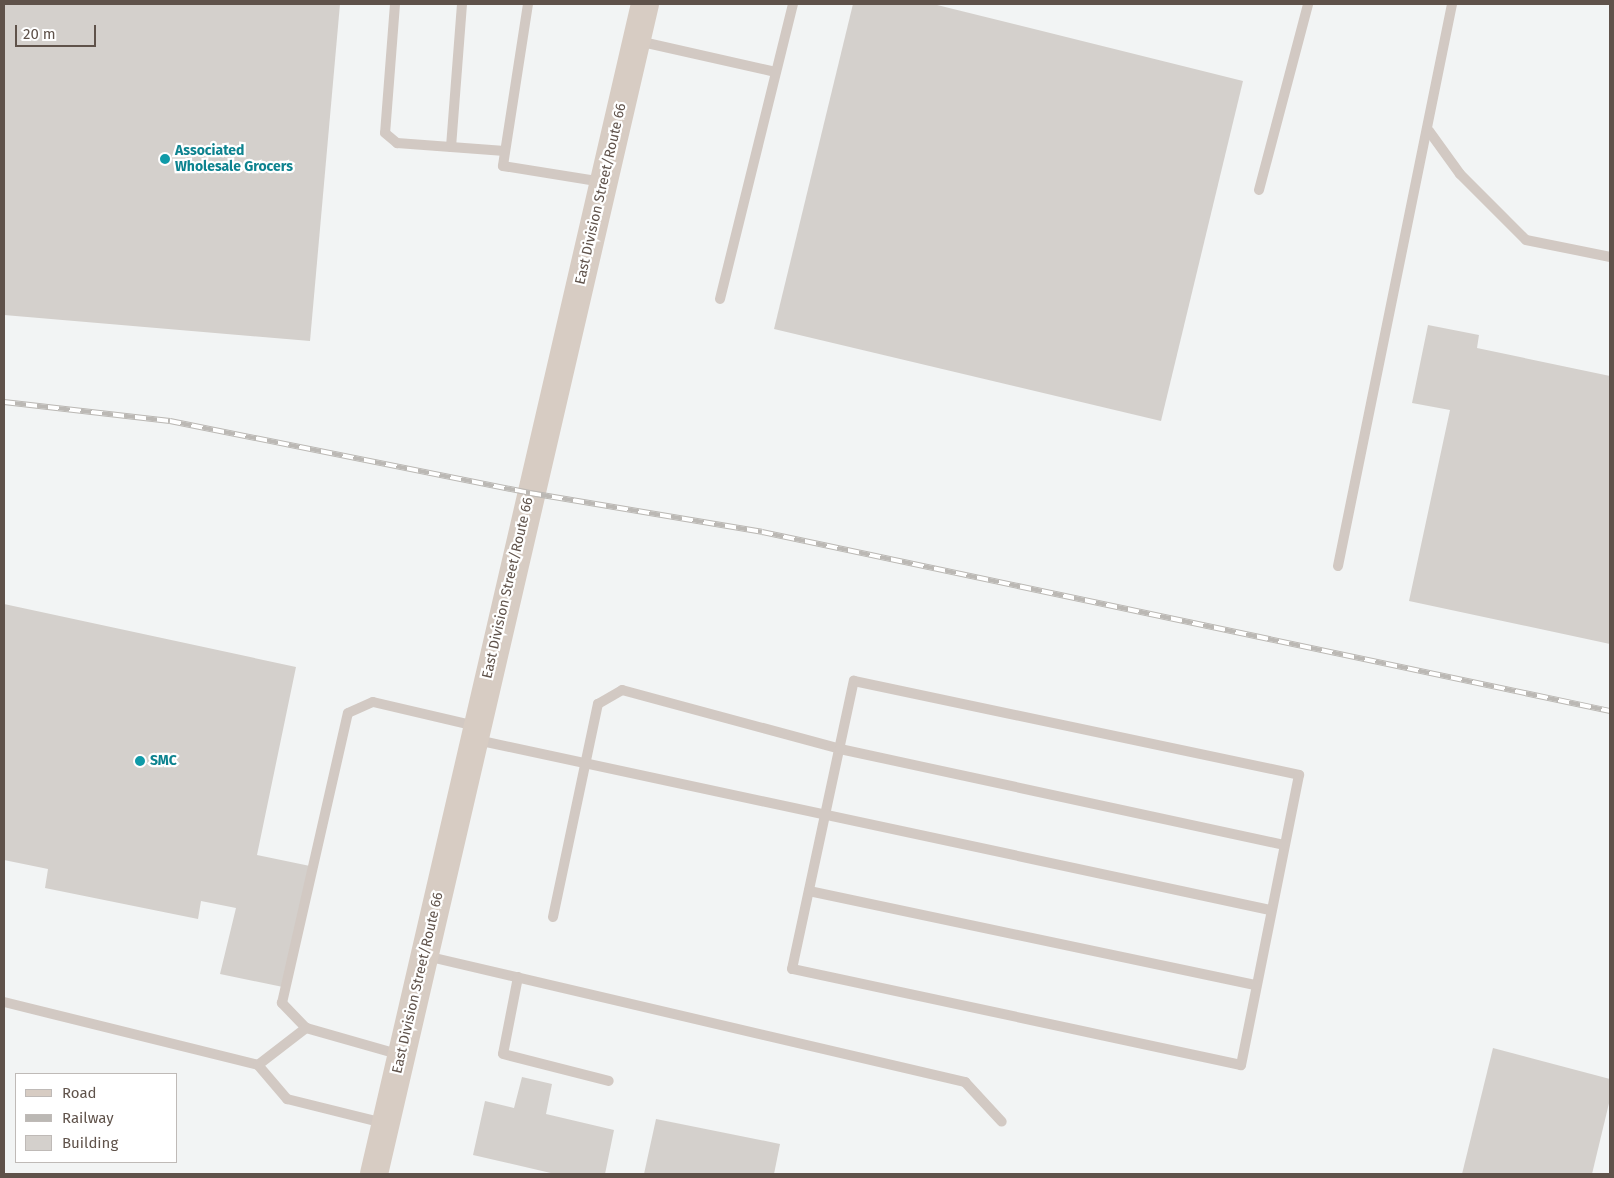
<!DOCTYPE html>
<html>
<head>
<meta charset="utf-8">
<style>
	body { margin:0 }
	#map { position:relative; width:1614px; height:1178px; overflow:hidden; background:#f2f4f4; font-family:"Fira Sans",sans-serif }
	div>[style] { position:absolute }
	.building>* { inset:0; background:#d4d0cc }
	.lane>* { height:10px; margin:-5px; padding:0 5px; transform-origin:5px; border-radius:5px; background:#d2c9c3 }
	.secondary>* { height:28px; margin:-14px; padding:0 14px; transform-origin:14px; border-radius:14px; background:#d7ccc3 }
	.rail>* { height:5.5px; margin-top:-2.75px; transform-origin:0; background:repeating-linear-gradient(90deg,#fff 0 11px,#bbb8b4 0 22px); box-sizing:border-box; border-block:1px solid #bbb8b4 }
	.dots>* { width:14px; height:14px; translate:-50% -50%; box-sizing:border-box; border:2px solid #fff; border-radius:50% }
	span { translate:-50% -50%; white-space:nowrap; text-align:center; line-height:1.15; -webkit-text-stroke:4.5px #fff; paint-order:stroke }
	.culture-label { font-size:14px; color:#0d838f; font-weight:700 }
	.left { translate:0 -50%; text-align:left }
	.street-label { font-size:14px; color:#5f524a }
	.frame { position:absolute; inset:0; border:5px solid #5f524a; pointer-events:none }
	.legend { position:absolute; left:15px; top:1073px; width:162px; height:90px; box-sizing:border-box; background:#fff; border:1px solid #bfbab7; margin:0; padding:6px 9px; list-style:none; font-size:15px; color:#5f524a }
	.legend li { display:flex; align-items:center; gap:10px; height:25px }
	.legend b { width:25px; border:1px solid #bfbab7 }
	.scale { position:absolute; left:15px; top:25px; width:81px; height:22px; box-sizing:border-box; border:2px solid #5f524a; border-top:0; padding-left:6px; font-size:15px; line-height:18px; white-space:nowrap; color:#5f524a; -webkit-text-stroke:4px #fff; paint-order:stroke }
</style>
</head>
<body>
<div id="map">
	<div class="building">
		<i style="clip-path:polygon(4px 4px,340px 4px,310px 341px,4px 315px)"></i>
		<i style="clip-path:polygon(853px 4px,933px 4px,1243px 81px,1161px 421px,774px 329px)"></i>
		<i style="clip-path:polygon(1428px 325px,1479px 335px,1477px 348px,1610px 376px,1610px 644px,1409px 601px,1450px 410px,1412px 403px)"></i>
		<i style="clip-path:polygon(4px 604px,296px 667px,257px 855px,310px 866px,283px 987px,220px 974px,236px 908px,201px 901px,198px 919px,45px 888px,48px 869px,4px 860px)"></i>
		<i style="clip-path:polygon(1493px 1048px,1610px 1079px,1610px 1099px,1592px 1174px,1462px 1174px)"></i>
		<i style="clip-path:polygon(522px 1077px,552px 1084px,546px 1114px,614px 1130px,605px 1174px,555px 1174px,473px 1155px,485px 1101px,514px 1108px)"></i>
		<i style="clip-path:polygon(656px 1119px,780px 1144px,774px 1174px,644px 1174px)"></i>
	</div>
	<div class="lane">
		<i style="left:395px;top:4px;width:129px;rotate:94.4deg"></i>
		<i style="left:385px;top:133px;width:16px;rotate:40deg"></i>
		<i style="left:397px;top:143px;width:108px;rotate:4.2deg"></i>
		<i style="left:528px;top:4px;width:164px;rotate:98.8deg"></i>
		<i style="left:503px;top:166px;width:101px;rotate:9.1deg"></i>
		<i style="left:638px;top:41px;width:141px;rotate:12.7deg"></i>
		<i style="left:1429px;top:131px;width:53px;rotate:54.2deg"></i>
		<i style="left:1460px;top:174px;width:93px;rotate:45deg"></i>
		<i style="left:1526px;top:240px;width:86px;rotate:11.4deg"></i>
		<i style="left:451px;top:147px;width:143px;rotate:-85.6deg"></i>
		<i style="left:1259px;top:190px;width:192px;rotate:-75.2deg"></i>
		<i style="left:720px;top:299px;width:304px;rotate:-76.1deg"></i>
		<i style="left:1338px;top:566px;width:573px;rotate:-78.53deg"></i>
		<i style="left:854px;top:681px;width:455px;rotate:11.9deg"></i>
		<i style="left:1299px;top:775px;width:296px;rotate:101.3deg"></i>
		<i style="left:1241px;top:1065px;width:459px;rotate:-167.9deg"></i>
		<i style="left:792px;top:969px;width:295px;rotate:-77.9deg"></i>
		<i style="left:477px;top:740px;width:811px;rotate:12.1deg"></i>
		<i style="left:809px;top:891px;width:457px;rotate:11.9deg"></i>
		<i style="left:553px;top:917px;width:218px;rotate:-78.1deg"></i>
		<i style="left:598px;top:704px;width:28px;rotate:-30deg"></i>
		<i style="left:622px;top:690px;width:226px;rotate:15.1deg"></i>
		<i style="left:840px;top:749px;width:454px;rotate:12.2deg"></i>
		<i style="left:426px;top:956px;width:554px;rotate:13.16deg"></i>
		<i style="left:965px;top:1082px;width:54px;rotate:47.2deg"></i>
		<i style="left:518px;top:977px;width:78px;rotate:101deg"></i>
		<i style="left:503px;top:1054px;width:109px;rotate:14.3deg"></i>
		<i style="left:4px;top:1002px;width:262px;rotate:13.9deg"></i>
		<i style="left:258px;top:1065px;width:45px;rotate:49.5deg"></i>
		<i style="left:287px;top:1099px;width:100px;rotate:13.9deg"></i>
		<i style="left:401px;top:1055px;width:99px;rotate:-164.1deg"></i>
		<i style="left:306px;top:1028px;width:35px;rotate:-134deg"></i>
		<i style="left:282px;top:1003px;width:297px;rotate:-77.2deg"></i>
		<i style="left:348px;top:713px;width:27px;rotate:-24deg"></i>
		<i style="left:373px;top:702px;width:106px;rotate:13.1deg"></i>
		<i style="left:258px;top:1065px;width:61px;rotate:-37.6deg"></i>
	</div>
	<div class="secondary">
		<i style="left:374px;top:1174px;width:1201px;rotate:-76.96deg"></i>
	</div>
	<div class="rail">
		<i style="left:4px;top:402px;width:167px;rotate:6.5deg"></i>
		<i style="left:170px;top:421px;width:367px;rotate:11.3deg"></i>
		<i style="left:530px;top:493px;width:235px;rotate:9.5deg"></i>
		<i style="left:762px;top:532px;width:867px;rotate:11.92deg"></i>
	</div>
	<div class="dots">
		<i style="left:165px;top:159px;background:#0f9aa8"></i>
		<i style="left:140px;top:761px;background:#0f9aa8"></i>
	</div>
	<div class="culture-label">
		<span class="left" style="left:175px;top:159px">Associated<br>Wholesale Grocers</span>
		<span class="left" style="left:150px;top:761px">SMC</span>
	</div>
	<div class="street-label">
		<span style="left:601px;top:194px;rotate:-77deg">East Division Street/Route 66</span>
		<span style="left:508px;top:588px;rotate:-77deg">East Division Street/Route 66</span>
		<span style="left:418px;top:983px;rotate:-77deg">East Division Street/Route 66</span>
	</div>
	<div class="frame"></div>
	<ul class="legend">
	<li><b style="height:6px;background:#d7ccc3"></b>Road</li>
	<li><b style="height:6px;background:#bbb8b4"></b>Railway</li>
	<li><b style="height:14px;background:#d4d0cc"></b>Building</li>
	</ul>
	<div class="scale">20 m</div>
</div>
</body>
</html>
